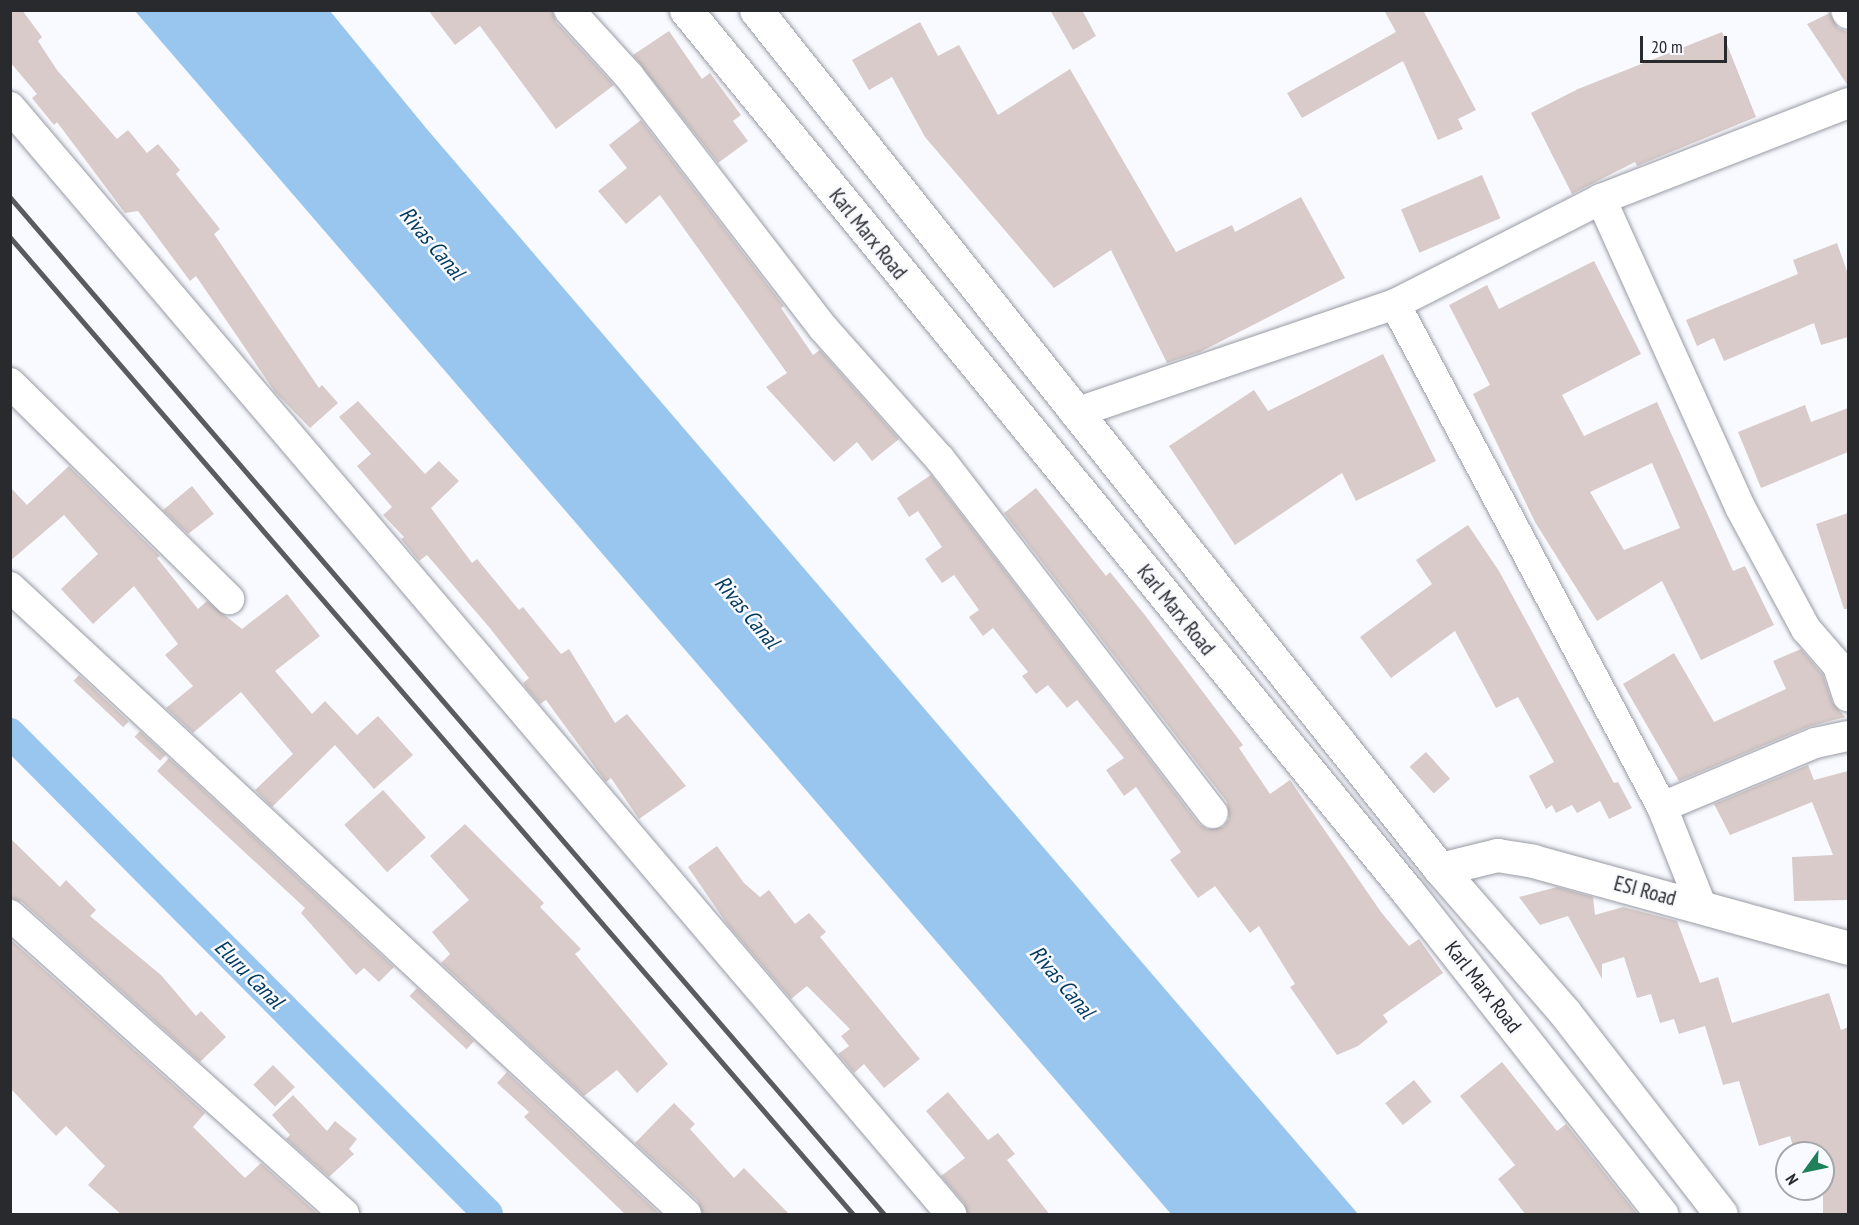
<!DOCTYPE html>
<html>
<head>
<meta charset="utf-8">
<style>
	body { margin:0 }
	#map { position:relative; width:1859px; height:1225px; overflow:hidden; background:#f9faff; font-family:"PT Sans Narrow",sans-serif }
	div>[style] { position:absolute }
	.water>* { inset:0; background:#99c6ee }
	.canal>* { height:30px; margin:-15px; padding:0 15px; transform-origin:15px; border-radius:15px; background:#99c6ee }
	.building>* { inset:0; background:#d8cbc9; transform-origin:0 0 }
	.roads { filter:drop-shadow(0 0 2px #999ba5) drop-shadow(0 0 2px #999ba5) }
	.street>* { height:30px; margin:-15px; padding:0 15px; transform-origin:15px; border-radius:15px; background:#fff }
	.secondary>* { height:33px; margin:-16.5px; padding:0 16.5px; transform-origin:16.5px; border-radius:16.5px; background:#fff }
	.rail>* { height:4.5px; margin:-2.25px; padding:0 2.25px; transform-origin:2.25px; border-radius:2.25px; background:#5a5b5f }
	span { translate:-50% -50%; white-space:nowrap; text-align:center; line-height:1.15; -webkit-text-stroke:5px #f9faff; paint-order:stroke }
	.street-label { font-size:21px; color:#292a2e }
	.water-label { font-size:22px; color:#00385c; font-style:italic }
	.frame { position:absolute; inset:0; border:12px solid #292a2e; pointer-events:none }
	.north { position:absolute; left:1775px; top:1141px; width:60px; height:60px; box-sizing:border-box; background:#f9faff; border:2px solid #a6a7ab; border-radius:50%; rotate:237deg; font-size:16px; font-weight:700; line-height:24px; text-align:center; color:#292a2e }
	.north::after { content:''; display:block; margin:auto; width:21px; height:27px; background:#1e815a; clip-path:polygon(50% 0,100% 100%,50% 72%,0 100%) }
	.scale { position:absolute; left:1640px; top:36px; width:87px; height:27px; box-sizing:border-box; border:3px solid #292a2e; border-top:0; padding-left:8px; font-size:18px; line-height:21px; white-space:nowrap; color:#292a2e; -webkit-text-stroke:4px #f9faff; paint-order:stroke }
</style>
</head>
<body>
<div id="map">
	<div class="water">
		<i style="clip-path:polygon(135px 11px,330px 11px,426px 128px,1358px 1214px,1171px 1214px)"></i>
	</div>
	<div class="canal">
		<i style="left:10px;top:733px;width:678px;rotate:45.18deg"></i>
	</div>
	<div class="building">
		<i style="clip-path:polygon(10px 10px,22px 10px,42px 37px,38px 41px,57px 70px,117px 139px,128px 130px,147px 153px,158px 144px,180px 170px,176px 174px,220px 229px,214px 234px,319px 388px,322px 385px,338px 403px,310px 428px,275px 392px,196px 276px,190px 281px,138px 211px,125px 213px,57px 122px,54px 125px,32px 98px,37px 94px,10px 62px)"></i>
		<i style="clip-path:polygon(428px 10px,552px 10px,556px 22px,614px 85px,556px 129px,480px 26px,455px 45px)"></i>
		<i style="clip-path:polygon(1050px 10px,1082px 10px,1096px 36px,1073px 50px)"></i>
		<i style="clip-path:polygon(1384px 10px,1423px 10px,1476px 110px,1458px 119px,1463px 129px,1438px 140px,1403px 61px,1302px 118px,1287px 93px,1396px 32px)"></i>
		<i style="clip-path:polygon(1830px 13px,1838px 28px,1848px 32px,1848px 86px,1807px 24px)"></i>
		<i style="clip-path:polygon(920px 22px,938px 56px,959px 45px,998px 115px,1070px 69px,1176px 252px,1232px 225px,1235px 232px,1301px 197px,1345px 278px,1200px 352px,1167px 363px,1111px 250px,1054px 288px,925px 137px,892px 77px,869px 90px,852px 60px)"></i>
		<i style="clip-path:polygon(669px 31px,702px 79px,710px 73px,741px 115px,733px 121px,748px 141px,718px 163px,633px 55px)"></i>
		<i style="clip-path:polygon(1722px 32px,1756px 117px,1637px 166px,1635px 162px,1572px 194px,1531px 113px,1578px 89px)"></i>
		<i style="clip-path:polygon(641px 120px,784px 306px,781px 308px,813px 355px,820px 350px,899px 439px,872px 461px,857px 442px,834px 462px,766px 387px,787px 373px,660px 195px,626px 224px,598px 191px,627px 168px,609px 145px)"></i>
		<i style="left:1482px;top:175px;width:47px;height:88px;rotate:67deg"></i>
		<i style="clip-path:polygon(1837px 243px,1848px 274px,1848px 337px,1821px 345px,1814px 323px,1724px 361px,1714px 338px,1697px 346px,1686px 320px,1798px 274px,1793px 260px)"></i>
		<i style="clip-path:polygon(evenodd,1594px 261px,1641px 354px,1562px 395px,1584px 436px,1657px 402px,1733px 571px,1745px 566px,1774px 625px,1701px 660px,1662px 581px,1597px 621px,1535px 522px,1473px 394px,1490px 385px,1449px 305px,1487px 285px,1499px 309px,1594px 261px,1652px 463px,1680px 528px,1624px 550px,1590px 492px,1652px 463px)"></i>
		<i style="clip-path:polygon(1383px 354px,1436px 461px,1356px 501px,1342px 473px,1235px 545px,1169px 446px,1254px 390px,1268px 411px)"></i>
		<i style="clip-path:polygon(358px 401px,425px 474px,439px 461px,459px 481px,431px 508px,472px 563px,477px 559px,519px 610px,523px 607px,561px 654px,569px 649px,615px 723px,627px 714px,686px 786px,639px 819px,611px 778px,606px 782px,546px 700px,540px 704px,527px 689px,523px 683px,529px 678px,489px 627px,427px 555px,419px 561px,401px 539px,404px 537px,383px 515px,392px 507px,357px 466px,371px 454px,339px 417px)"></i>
		<i style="clip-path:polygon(1805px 405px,1811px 422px,1848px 408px,1848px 452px,1761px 488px,1738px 432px)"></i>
		<i style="clip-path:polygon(69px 466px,160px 556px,157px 558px,198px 609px,207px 601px,242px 629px,287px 594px,320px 636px,275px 671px,312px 714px,325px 701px,357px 735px,378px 716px,413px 755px,374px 789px,335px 745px,272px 807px,255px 790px,293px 754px,241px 692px,193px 733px,166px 708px,193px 686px,165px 655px,178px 644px,134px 586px,93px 624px,61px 589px,98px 554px,64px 515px,10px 561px,10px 487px,27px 505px)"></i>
		<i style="clip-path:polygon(931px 475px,1199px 824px,1207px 829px,1223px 827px,1229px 819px,1227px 802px,1004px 513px,1036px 488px,1106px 576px,1110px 572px,1144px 614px,1243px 745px,1239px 748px,1270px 794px,1290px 780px,1381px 912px,1409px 946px,1419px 939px,1443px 973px,1383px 1015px,1388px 1022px,1358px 1046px,1337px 1055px,1290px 987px,1295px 984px,1259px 926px,1250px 933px,1215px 886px,1198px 898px,1170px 860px,1181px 852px,1136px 787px,1124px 796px,1106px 770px,1124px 758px,1077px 700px,1067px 708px,1048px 685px,1036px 694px,1022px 676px,1028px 672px,993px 628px,983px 636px,969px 617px,979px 610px,954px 575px,942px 583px,925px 559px,942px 547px,918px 511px,909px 517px,897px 498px)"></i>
		<i style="clip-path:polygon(192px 486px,214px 514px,188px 534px,163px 510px)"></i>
		<i style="clip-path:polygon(1848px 513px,1848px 609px,1844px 609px,1816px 524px)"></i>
		<i style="clip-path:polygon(1468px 525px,1499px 571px,1614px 783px,1618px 782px,1632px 808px,1609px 819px,1600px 801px,1577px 813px,1572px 805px,1556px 813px,1552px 805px,1546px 809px,1529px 776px,1554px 762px,1518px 697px,1496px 708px,1455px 631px,1391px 678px,1360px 637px,1432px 584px,1416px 560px)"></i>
		<i style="clip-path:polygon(1801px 649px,1823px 675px,1832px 702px,1845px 717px,1808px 727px,1679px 781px,1623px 684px,1674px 653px,1714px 722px,1786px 689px,1773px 661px)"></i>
		<i style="left:79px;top:675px;width:68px;height:8px;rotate:43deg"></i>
		<i style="left:140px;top:731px;width:35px;height:8px;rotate:43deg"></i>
		<i style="left:1426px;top:752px;width:36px;height:22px;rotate:48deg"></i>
		<i style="clip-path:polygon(169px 758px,394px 967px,379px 982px,364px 968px,356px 975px,301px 913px,305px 908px,157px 771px)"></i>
		<i style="clip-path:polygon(1808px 765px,1814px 780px,1848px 771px,1848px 900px,1794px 901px,1792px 857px,1833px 855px,1812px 802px,1730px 835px,1714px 804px)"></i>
		<i style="left:383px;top:790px;width:64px;height:52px;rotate:48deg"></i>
		<i style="clip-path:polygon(465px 824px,544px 903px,540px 907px,581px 949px,575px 954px,668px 1064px,637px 1093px,617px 1070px,584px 1096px,441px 963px,450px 954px,432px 932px,469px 900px,430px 856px)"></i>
		<i style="clip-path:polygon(10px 838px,60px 887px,66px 880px,96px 910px,90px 916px,161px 975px,196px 1016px,201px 1011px,226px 1037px,200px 1062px,22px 902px,10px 898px)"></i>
		<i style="clip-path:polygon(717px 846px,744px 883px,760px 897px,769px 890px,795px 924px,809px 913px,826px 932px,820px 937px,920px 1059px,884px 1088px,864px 1064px,854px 1073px,838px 1054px,849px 1046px,841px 1036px,850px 1029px,807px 986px,791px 999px,727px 924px,688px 867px)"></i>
		<i style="clip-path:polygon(1557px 887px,1593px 897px,1595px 915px,1623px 907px,1677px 921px,1700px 983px,1718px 977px,1732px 1023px,1829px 993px,1841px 1030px,1848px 1027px,1848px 1215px,1823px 1215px,1823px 1153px,1795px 1153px,1790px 1136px,1759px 1146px,1739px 1081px,1723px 1085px,1705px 1026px,1679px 1034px,1674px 1019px,1660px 1023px,1651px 994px,1637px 998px,1624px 957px,1602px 964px,1602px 979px,1568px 916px,1540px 925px,1519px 897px)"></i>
		<i style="clip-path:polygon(10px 939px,205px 1113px,193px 1127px,245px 1178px,261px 1163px,319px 1215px,122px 1215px,88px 1185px,105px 1166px,66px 1126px,56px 1136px,10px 1088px)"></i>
		<i style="left:417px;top:988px;width:78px;height:11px;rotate:43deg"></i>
		<i style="clip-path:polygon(1502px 1062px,1557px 1131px,1566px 1124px,1638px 1215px,1526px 1215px,1498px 1179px,1515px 1165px,1460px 1096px)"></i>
		<i style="left:273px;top:1065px;width:31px;height:28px;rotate:45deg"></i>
		<i style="clip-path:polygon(507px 1072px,661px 1215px,626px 1215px,524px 1117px,529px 1112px,497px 1083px)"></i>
		<i style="left:1414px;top:1080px;width:28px;height:37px;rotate:51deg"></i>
		<i style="clip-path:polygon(948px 1092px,988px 1140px,998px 1133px,1015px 1154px,1007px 1160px,1050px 1215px,968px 1215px,964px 1203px,941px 1176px,965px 1158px,926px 1111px)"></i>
		<i style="clip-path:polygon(293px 1095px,327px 1131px,335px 1121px,357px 1139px,349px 1149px,354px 1154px,329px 1177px,286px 1139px,290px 1135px,272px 1115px)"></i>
		<i style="clip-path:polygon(674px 1103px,695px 1124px,690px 1129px,734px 1178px,744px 1168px,790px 1215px,703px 1215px,698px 1201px,635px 1143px)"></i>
	</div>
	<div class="roads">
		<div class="street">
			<i style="left:569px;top:10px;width:89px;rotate:47.7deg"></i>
			<i style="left:629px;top:76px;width:319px;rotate:52.4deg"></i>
			<i style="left:824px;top:329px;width:174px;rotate:48.3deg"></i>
			<i style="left:940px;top:459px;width:447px;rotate:52.4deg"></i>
			<i style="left:1846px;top:10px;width:4px;rotate:63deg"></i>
			<i style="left:10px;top:107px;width:1453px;rotate:49.63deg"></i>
			<i style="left:1601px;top:199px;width:338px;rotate:65.7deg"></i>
			<i style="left:1740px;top:507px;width:139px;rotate:61.6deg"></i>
			<i style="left:1806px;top:629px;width:49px;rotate:49.1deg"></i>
			<i style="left:1838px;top:666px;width:32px;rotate:72deg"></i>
			<i style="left:1395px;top:304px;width:569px;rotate:62.04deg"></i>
			<i style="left:1662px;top:807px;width:105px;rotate:68.3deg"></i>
			<i style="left:10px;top:383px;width:308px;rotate:44.6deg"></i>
			<i style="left:1075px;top:413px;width:338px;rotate:-18.8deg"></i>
			<i style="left:1395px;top:304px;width:231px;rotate:-27deg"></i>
			<i style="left:1601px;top:199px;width:265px;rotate:-21.2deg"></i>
			<i style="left:10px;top:587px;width:922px;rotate:42.85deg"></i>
			<i style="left:1662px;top:807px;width:166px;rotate:-22.7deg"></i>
			<i style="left:1815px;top:743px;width:34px;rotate:-12deg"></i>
			<i style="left:10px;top:915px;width:448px;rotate:41.8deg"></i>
		</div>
		<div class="secondary">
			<i style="left:686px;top:10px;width:1140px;rotate:50.7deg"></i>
			<i style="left:1408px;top:892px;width:410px;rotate:51.8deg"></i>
			<i style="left:756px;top:10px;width:1098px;rotate:51.47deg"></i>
			<i style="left:1440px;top:869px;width:191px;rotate:49deg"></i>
			<i style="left:1565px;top:1013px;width:254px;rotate:52.2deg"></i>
			<i style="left:1440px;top:869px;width:59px;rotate:-13.8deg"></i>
			<i style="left:1497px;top:855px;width:36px;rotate:9deg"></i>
			<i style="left:1533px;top:861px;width:327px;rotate:15.4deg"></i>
		</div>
	</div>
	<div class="rail">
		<i style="left:10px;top:197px;width:1341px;rotate:49.32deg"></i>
		<i style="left:10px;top:237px;width:1290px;rotate:49.21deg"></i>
	</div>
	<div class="street-label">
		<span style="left:868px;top:234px;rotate:51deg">Karl Marx Road</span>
		<span style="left:1176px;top:610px;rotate:51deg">Karl Marx Road</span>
		<span style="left:1645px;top:891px;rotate:15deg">ESI Road</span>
		<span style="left:1483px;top:987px;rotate:52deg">Karl Marx Road</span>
	</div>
	<div class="water-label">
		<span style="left:432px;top:243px;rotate:50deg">Rivas Canal</span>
		<span style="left:747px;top:612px;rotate:50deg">Rivas Canal</span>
		<span style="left:249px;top:974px;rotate:45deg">Eluru Canal</span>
		<span style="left:1062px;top:982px;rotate:50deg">Rivas Canal</span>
	</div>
	<div class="frame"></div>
	<div class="north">N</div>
	<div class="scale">20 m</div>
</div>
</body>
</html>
